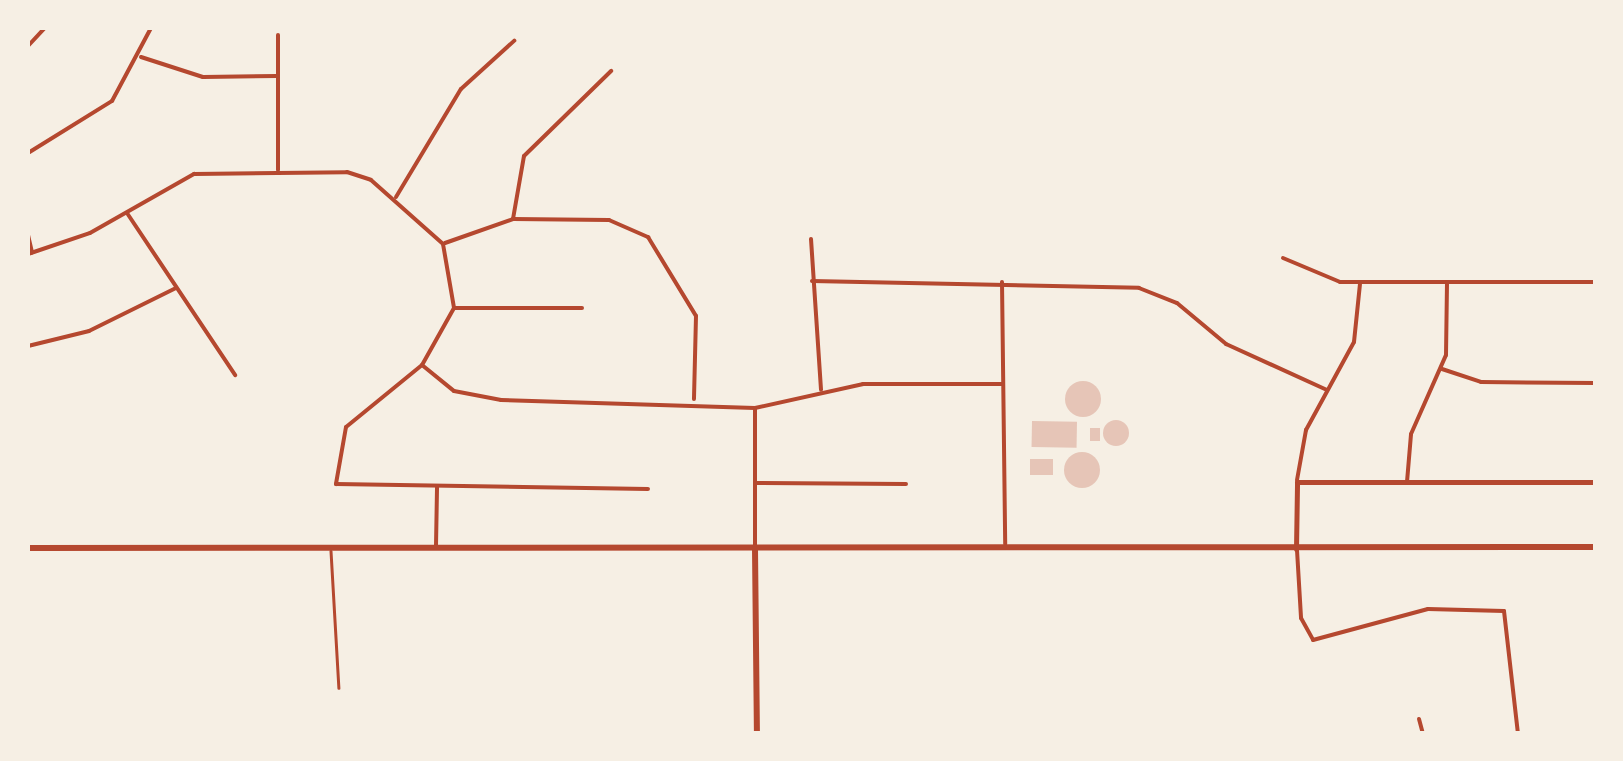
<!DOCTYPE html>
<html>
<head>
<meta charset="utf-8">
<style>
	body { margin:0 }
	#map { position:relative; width:1623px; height:761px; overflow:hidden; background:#f6efe4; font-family:Poppins,sans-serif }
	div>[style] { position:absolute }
	.building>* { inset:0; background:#e6c5b7; transform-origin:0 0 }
	.round { border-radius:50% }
	.service>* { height:2.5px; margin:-1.25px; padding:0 1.25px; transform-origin:1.25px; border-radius:1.25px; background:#b5482f }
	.minor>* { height:4px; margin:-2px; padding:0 2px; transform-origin:2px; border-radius:2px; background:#b5482f }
	.tertiary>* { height:5px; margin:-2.5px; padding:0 2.5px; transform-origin:2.5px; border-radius:2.5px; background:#b5482f }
	.secondary>* { height:6px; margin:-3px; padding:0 3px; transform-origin:3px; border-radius:3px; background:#b5482f }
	span { translate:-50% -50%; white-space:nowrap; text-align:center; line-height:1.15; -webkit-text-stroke:8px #f6efe4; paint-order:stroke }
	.frame { position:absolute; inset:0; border:30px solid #f6efe4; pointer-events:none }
</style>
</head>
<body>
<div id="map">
	<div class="building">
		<i class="round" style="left:1065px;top:381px;width:36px;height:36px"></i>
		<i class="round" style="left:1103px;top:420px;width:26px;height:26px"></i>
		<i style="left:1032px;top:421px;width:45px;height:26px;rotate:1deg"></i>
		<i style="left:1090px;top:428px;width:10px;height:13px"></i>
		<i class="round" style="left:1064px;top:452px;width:36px;height:36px"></i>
		<i style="left:1030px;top:459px;width:23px;height:16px"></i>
	</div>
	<div class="service">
		<i style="left:331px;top:551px;width:137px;rotate:86.7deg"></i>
	</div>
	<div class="minor">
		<i style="left:278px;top:35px;width:135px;rotate:90deg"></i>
		<i style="left:28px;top:46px;width:25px;rotate:-47deg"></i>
		<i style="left:141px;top:57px;width:65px;rotate:17.9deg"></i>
		<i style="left:203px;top:77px;width:74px;rotate:-0.8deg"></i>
		<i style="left:28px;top:153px;width:99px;rotate:-31.8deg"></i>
		<i style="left:112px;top:101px;width:83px;rotate:-61.9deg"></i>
		<i style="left:396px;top:197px;width:126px;rotate:-59deg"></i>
		<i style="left:461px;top:89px;width:72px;rotate:-42.2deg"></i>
		<i style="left:127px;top:213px;width:195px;rotate:56.3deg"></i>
		<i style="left:513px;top:219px;width:64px;rotate:-80.1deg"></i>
		<i style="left:524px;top:156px;width:122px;rotate:-44.3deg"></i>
		<i style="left:28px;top:235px;width:18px;rotate:77deg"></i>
		<i style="left:811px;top:239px;width:151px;rotate:86.2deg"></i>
		<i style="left:445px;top:243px;width:72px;rotate:-19.4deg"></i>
		<i style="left:513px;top:219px;width:96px;rotate:0.6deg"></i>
		<i style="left:609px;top:220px;width:43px;rotate:23.6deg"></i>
		<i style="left:648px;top:237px;width:92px;rotate:58.7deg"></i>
		<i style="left:696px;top:316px;width:83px;rotate:91.4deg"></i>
		<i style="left:28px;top:254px;width:65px;rotate:-18.7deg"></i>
		<i style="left:90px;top:233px;width:120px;rotate:-29.6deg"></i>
		<i style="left:194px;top:174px;width:153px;rotate:-0.7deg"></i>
		<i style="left:347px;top:172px;width:25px;rotate:18deg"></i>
		<i style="left:371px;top:180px;width:96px;rotate:41.6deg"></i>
		<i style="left:443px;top:244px;width:65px;rotate:80.2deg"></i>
		<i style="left:454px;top:308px;width:65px;rotate:119.3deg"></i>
		<i style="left:422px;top:365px;width:98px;rotate:140.8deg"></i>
		<i style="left:346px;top:427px;width:58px;rotate:100deg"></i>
		<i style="left:336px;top:484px;width:312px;rotate:0.9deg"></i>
		<i style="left:1283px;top:258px;width:62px;rotate:22.8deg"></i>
		<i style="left:1340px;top:282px;width:256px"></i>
		<i style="left:812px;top:281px;width:327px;rotate:1.2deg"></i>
		<i style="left:1139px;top:288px;width:41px;rotate:21.5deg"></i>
		<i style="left:1177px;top:303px;width:64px;rotate:39.9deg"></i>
		<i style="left:1226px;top:344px;width:111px;rotate:24.5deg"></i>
		<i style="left:1002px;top:282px;width:262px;rotate:89.3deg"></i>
		<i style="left:454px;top:308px;width:128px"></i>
		<i style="left:28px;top:346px;width:63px;rotate:-13.8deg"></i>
		<i style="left:89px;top:331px;width:97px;rotate:-26.3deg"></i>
		<i style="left:422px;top:365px;width:41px;rotate:39.1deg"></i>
		<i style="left:454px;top:391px;width:48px;rotate:10.8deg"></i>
		<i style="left:501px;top:400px;width:254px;rotate:1.8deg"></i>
		<i style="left:755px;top:408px;width:111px;rotate:-12.5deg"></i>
		<i style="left:863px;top:384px;width:140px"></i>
		<i style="left:1442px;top:369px;width:41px;rotate:18.4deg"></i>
		<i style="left:1481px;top:382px;width:115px;rotate:0.5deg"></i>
		<i style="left:1297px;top:480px;width:51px;rotate:-79.8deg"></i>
		<i style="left:1306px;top:430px;width:100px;rotate:-61.4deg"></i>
		<i style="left:1354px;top:342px;width:58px;rotate:-84.1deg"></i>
		<i style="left:1407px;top:482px;width:48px;rotate:-85.2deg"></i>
		<i style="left:1411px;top:434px;width:86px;rotate:-66.1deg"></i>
		<i style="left:1446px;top:355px;width:73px;rotate:-89.2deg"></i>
		<i style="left:756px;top:483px;width:150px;rotate:0.4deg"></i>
		<i style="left:436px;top:546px;width:60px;rotate:-89deg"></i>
		<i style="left:755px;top:548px;width:140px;rotate:-90deg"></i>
		<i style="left:1297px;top:550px;width:68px;rotate:86.6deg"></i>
		<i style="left:1301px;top:618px;width:25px;rotate:61deg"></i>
		<i style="left:1313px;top:640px;width:119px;rotate:-15.1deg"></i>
		<i style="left:1428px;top:609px;width:76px;rotate:1.5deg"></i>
		<i style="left:1504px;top:611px;width:124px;rotate:83.5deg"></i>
		<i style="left:1419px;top:719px;width:16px;rotate:75deg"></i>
	</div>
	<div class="tertiary">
		<i style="left:1296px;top:549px;width:67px;rotate:-89.1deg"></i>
		<i style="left:1297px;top:482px;width:299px"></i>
	</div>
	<div class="secondary">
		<i style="left:28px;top:548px;width:1568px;rotate:-0.04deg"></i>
		<i style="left:755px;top:549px;width:185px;rotate:89.4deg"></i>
	</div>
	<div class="frame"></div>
</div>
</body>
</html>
